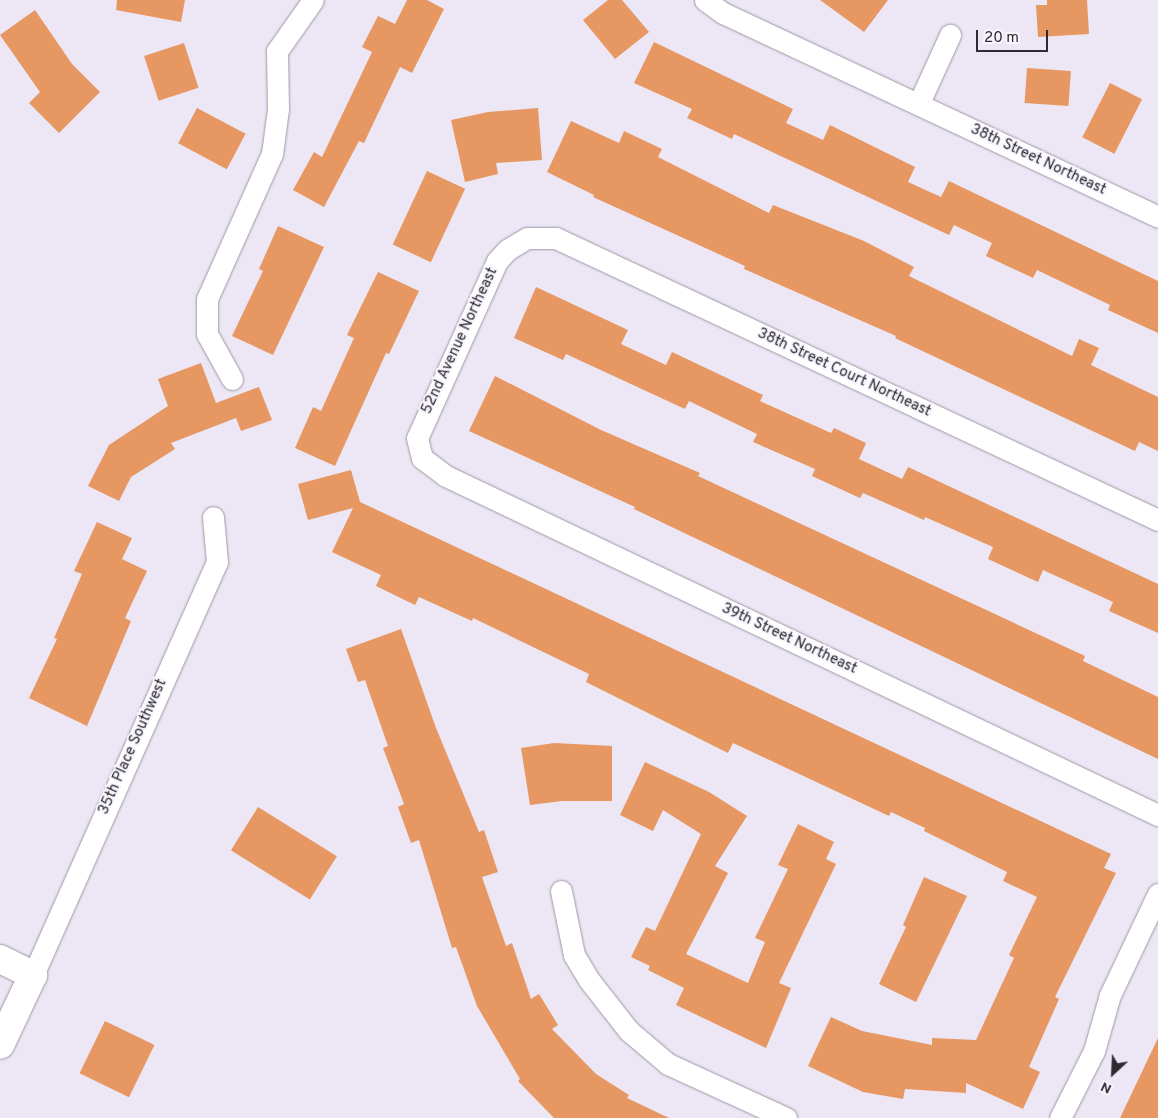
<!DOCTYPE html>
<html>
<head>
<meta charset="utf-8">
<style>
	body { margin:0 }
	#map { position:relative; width:1158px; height:1118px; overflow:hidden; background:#ece6f5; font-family:Overpass,sans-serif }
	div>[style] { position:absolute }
	.building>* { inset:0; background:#e69762; transform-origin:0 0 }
	.roads { filter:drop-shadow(0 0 1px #9d97a5) drop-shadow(0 0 1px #9d97a5) }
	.street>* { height:21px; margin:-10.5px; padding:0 10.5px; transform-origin:10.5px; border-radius:10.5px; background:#fff }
	.secondary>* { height:28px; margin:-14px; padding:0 14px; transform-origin:14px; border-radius:14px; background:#fff }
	span { translate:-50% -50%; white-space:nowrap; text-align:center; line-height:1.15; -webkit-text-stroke:4px #f8f5fe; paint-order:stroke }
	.street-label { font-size:15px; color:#2d2b30 }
	.north { position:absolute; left:1088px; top:1048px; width:50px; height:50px; -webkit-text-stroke:4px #f8f5fe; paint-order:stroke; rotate:205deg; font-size:14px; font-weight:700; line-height:20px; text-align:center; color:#2d2b30 }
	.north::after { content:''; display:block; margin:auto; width:18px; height:22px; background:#2d2b30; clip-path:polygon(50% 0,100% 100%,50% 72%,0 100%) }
	.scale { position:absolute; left:976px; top:30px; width:72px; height:22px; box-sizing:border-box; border:2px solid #2d2b30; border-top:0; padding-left:6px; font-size:15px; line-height:18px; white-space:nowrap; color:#2d2b30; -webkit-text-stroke:4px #f8f5fe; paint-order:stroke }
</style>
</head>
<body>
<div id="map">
	<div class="building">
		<i style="clip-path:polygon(117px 0,185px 0,181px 22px,116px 10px)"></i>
		<i style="clip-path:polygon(407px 0,427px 0,444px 9px,412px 73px,400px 67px,364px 143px,359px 141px,324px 207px,293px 190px,314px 152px,322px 157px,372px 52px,362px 47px,378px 16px,395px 24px)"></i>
		<i style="clip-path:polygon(608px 0,622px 0,649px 32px,615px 59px,583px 20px)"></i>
		<i style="clip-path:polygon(820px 0,888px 0,864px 32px)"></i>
		<i style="clip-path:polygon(1047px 0,1087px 0,1089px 34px,1038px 37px,1036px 5px,1047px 5px)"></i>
		<i style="clip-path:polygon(35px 10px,72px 64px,100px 92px,59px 133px,29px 103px,40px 92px,0 35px)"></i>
		<i style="clip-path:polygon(654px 42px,793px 109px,786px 123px,823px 140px,830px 125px,915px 167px,908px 182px,941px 197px,949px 181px,1158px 281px,1158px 333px,1108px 310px,1110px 305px,1037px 270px,1033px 278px,986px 256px,992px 243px,954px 225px,949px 235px,734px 134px,732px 139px,687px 118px,692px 109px,634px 83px)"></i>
		<i style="left:184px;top:43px;width:47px;height:42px;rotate:72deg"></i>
		<i style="left:1027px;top:68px;width:44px;height:35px;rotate:4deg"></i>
		<i style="left:1110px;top:83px;width:36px;height:61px;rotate:27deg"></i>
		<i style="left:197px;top:108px;width:55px;height:40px;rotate:28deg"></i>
		<i style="clip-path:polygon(538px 108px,542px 160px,496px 163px,498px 174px,465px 182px,451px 120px,488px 112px)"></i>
		<i style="clip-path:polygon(571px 121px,619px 143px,624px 131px,662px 149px,658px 157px,769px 213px,773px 205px,864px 241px,914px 267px,909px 276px,1072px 356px,1079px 339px,1099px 348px,1091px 365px,1158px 397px,1158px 451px,1139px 442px,1135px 451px,895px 338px,896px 336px,744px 269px,745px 266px,593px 197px,594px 195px,547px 172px)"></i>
		<i style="left:427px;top:171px;width:42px;height:81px;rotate:25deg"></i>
		<i style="clip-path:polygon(278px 226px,324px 247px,273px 355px,232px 336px,263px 271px,259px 269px)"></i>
		<i style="clip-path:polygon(378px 272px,419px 291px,389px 354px,386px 353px,335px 466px,295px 448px,313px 407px,321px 411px,354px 338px,347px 335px)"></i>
		<i style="clip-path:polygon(536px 287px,628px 330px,621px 344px,666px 365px,672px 352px,763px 395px,760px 401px,831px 433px,834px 428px,866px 443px,859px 459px,902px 479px,908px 467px,1158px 584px,1158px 633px,1109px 611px,1113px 602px,1043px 570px,1038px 582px,988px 559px,993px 547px,925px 517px,924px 520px,863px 493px,860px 498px,812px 476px,815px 469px,753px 442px,757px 434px,689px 401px,685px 409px,566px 354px,563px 360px,514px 338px)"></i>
		<i style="clip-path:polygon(201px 363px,216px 403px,259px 387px,272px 420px,241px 431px,236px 418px,171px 443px,175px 449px,131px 477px,119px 501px,88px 486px,109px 445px,168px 406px,158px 379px)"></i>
		<i style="clip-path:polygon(495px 376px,601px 430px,700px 473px,698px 476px,1085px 656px,1083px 661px,1158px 697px,1158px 759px,634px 509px,635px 507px,469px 431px)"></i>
		<i style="clip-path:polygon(351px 470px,360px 502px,1111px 854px,1104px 868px,1116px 873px,1055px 997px,1059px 999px,1029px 1067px,1040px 1072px,1023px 1109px,966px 1083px,966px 1093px,905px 1089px,903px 1099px,863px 1092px,808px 1066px,831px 1017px,862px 1031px,932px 1045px,932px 1038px,976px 1040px,1014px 958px,1009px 955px,1037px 897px,1003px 881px,1007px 872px,924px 831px,925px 828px,891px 812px,889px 816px,733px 743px,728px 753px,586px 682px,589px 674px,473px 618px,472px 621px,419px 597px,415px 605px,376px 586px,381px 575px,332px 552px,353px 508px,308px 520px,298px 484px)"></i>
		<i style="clip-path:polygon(97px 522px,132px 538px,122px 559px,147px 571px,125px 618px,131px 621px,87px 726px,29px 698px,57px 639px,54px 638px,82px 574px,74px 571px)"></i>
		<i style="clip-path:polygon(401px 629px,436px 728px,479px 832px,484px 830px,498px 872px,482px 877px,506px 946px,512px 943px,531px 999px,539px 994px,558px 1025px,552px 1029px,596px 1074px,629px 1095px,627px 1098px,669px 1118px,554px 1118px,518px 1081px,520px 1079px,477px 1006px,456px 947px,452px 948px,419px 840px,411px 843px,398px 807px,404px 804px,383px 748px,388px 746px,365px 680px,358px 682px,346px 649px)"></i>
		<i style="clip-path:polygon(554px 743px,612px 746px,612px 801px,562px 801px,530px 805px,521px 748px)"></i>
		<i style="clip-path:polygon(645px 762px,709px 792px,747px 816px,715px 866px,728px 873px,686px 954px,748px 983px,765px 942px,755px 938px,788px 869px,778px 865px,798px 824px,834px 842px,826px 859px,836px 864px,779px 983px,791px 988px,766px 1048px,676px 1005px,684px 988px,648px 970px,650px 966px,631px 957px,646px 927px,655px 931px,701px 834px,663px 810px,653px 831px,620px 815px)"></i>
		<i style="left:258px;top:807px;width:93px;height:51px;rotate:32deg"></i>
		<i style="clip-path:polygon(924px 877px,967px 896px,916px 1002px,879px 984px,906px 927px,903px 925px)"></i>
		<i style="left:105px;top:1021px;width:55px;height:58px;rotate:26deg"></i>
		<i style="clip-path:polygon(1158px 1038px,1158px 1118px,1120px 1118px)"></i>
	</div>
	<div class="roads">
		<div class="street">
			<i style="left:705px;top:0;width:22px;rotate:36deg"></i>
			<i style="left:723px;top:13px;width:480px;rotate:25.1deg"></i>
			<i style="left:919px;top:103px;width:75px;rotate:-65.5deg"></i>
			<i style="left:232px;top:379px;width:51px;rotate:-119.1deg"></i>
			<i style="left:207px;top:334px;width:35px;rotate:-90deg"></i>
			<i style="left:207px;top:299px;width:159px;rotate:-65.9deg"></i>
			<i style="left:272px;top:154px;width:45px;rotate:-82.4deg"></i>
			<i style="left:278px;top:109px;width:58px;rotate:-91deg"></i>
			<i style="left:277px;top:51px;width:62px;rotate:-54.8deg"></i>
			<i style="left:1158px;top:520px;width:665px;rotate:-154.9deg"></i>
			<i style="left:556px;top:238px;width:29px;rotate:180deg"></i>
			<i style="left:527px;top:238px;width:23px;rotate:149deg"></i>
			<i style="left:507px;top:250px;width:15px;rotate:132deg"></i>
			<i style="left:497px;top:261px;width:194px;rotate:114.3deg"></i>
			<i style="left:417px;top:438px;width:21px;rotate:76deg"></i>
			<i style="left:422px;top:458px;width:30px;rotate:37deg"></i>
			<i style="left:446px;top:476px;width:789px;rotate:25.46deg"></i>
			<i style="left:561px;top:891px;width:65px;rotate:78.5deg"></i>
			<i style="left:574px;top:955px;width:29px;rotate:59deg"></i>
			<i style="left:589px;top:980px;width:65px;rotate:51.9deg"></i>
			<i style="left:629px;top:1031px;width:51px;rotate:40.2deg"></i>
			<i style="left:668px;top:1064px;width:130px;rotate:24.6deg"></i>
			<i style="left:33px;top:975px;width:452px;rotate:-66deg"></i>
			<i style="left:217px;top:562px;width:45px;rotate:-95.1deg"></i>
			<i style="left:1060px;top:1118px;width:75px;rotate:-63.1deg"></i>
			<i style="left:1094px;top:1051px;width:58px;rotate:-74.1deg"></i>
			<i style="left:1110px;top:995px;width:112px;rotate:-64.6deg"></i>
		</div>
		<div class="secondary">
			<i style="left:0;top:959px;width:37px;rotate:26deg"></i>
			<i style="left:33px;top:975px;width:77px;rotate:115.2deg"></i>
		</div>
	</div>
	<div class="street-label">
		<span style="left:1038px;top:160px;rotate:25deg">38th Street Northeast</span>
		<span style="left:460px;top:341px;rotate:-65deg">52nd Avenue Northeast</span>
		<span style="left:844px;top:373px;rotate:25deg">38th Street Court Northeast</span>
		<span style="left:789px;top:639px;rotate:25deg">39th Street Northeast</span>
		<span style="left:133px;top:747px;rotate:-66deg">35th Place Southwest</span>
	</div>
	<div class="north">N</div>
	<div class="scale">20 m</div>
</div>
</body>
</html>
